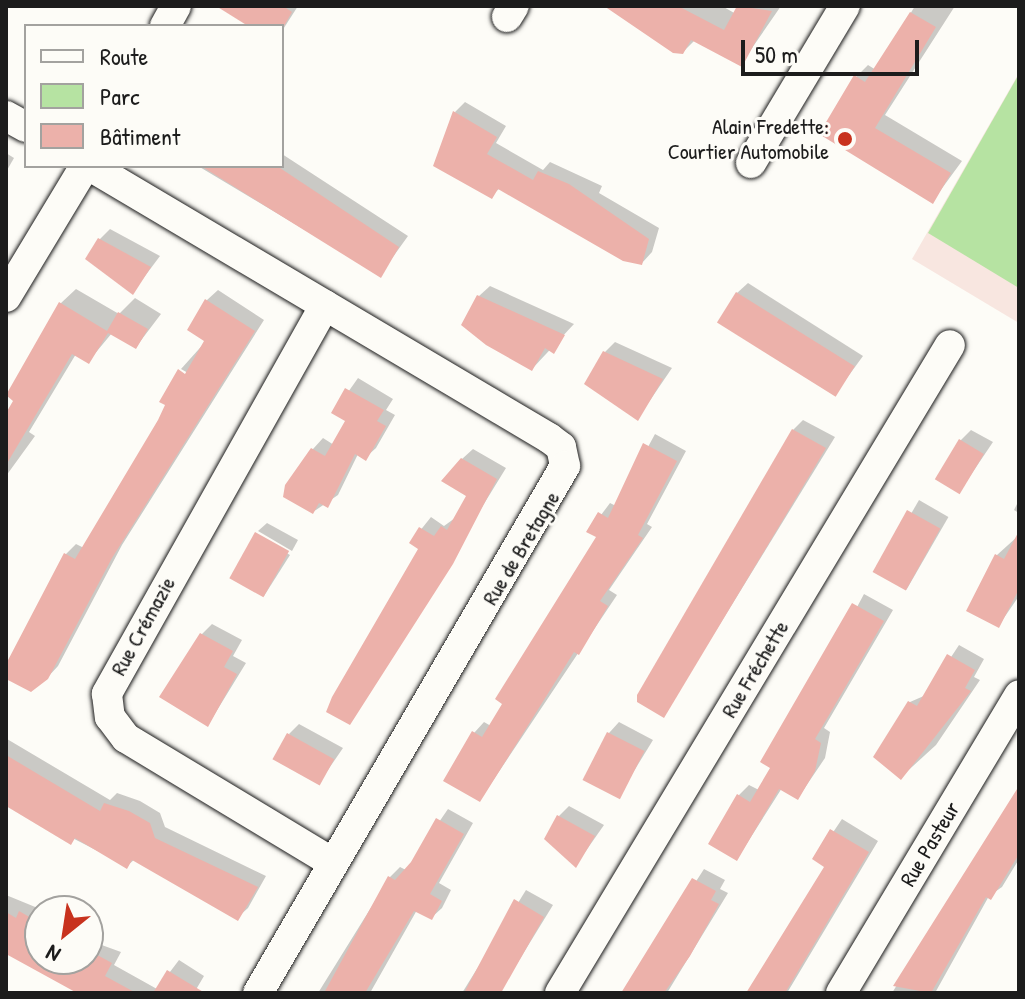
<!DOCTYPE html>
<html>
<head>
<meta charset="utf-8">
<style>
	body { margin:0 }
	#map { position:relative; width:1025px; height:999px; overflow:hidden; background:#fdfcf7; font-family:"Patrick Hand",sans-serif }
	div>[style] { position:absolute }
	.built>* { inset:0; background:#f8e6e0 }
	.green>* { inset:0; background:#b6e3a2 }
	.shadow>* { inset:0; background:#0003; transform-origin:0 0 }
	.building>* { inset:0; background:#ecb1aa; transform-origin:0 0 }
	.roads { filter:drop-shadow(0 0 2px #1c1c1c) drop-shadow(0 0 2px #1c1c1c) }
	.minor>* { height:30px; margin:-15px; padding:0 15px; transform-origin:15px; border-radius:15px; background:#fdfcf7 }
	.dots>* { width:22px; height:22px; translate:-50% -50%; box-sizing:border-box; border:4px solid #fdfcf7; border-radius:50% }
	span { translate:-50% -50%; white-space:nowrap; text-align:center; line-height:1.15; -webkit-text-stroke:6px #fdfcf7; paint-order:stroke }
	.poi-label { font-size:22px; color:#1c1c1c }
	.right { translate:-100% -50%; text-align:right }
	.street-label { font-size:22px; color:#1c1c1c }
	.frame { position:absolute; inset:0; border:8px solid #1c1c1c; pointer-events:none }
	.legend { position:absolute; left:24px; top:24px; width:260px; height:144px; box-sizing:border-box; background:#fdfcf7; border:2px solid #a3a29f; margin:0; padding:10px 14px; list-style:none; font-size:24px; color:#1c1c1c }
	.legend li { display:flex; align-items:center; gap:16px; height:40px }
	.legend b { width:40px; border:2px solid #a3a29f }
	.north { position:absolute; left:24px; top:895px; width:80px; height:80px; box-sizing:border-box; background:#fdfcf7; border:2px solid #a3a29f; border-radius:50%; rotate:210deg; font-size:22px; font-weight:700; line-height:32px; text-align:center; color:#1c1c1c }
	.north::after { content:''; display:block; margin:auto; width:28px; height:36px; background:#c8321e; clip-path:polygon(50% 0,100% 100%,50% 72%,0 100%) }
	.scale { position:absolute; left:741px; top:40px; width:178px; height:36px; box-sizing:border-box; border:4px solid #1c1c1c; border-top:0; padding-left:10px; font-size:24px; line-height:28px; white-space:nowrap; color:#1c1c1c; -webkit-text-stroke:6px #fdfcf7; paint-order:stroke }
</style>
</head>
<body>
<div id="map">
	<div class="built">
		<i style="clip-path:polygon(1019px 73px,1019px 323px,912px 259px)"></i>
	</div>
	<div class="green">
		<i style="clip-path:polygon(1019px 74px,1019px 288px,928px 233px)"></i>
	</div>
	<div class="shadow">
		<i style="clip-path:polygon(222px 6px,298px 6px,282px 31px,252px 26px)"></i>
		<i style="clip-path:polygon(612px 6px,722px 6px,736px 14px,741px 6px,781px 6px,741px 64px,695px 40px,683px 52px)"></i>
		<i style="clip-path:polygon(915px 6px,955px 6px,885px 115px,962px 161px,932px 202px,822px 133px,856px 77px,868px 65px,876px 70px)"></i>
		<i style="clip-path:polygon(465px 102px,506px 126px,496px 143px,543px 170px,550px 162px,602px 186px,599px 193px,659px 228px,652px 252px,642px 263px,500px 188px,491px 196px,455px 112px)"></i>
		<i style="clip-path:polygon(6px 153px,14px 158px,6px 172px)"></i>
		<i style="clip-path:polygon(282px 154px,408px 236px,380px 275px,198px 166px,282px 166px)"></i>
		<i style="clip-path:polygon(110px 229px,160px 256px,133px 292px,99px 240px)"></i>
		<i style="clip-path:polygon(748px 283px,863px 356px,836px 393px,737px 293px)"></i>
		<i style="clip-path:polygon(490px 286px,574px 324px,532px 369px,479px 296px)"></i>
		<i style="clip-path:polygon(76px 289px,119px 314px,135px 298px,161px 314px,136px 347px,112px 333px,88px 362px,76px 354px,29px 432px,35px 436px,6px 476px,6px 417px,61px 303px)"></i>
		<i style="clip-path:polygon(218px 290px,264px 320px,122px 545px,58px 666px,47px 678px,6px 676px,66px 554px,76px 544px,84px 548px,160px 421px,179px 373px,195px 377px,181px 369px,207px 340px,207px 300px)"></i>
		<i style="clip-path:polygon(615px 342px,672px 368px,638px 418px,605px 352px)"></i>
		<i style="clip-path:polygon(358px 378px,393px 399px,386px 410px,395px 415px,376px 448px,365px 458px,358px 454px,338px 495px,313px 512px,285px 496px,313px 449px,323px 438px,334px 445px,348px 421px,334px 412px)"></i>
		<i style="clip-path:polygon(803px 420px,835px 437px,664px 715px,793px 430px)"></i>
		<i style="clip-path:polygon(971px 430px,993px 442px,960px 491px,961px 440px)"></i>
		<i style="clip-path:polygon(655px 434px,686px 451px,647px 524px,652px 527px,609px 590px,617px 595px,480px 800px,474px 733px,484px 722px,491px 726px,599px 537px,589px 531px,610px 503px,616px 506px)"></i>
		<i style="clip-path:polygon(473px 449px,506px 468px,350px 722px,420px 549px,411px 542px,431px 517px,444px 526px,455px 518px,469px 495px,462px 459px)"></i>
		<i style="left:919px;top:500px;width:34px;height:84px;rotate:30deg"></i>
		<i style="clip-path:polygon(1019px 500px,1019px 513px,1014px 510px)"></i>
		<i style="clip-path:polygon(267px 523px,298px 540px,292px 551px,258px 531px)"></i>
		<i style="clip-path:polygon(256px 535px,290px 555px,264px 596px)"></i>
		<i style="clip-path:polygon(1019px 535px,1019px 596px,999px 625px,997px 555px)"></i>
		<i style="clip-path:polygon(864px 594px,893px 610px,824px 728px,830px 732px,825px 758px,798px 798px,782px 788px,737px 859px,739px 795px,749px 785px,759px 790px)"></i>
		<i style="clip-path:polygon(212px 624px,242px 640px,233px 656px,246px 663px,208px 725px,202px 634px)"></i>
		<i style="clip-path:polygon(959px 645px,984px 659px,974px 677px,980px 680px,936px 745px,901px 777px,910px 702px,926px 695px)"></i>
		<i style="clip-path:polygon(619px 722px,653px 740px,618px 797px,609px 733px)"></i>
		<i style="clip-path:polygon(299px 724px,343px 748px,319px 783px,289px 734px)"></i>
		<i style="clip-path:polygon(7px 739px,110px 800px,117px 793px,140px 801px,160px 813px,165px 827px,266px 876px,248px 908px,237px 918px,135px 859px,127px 866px,6px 804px)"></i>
		<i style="clip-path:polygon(1019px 787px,1019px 859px,1002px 887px,989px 896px,935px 993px,892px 993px)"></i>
		<i style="clip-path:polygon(569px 806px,604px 825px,576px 865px,559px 816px)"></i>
		<i style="clip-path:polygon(448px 809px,473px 823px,439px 883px,451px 890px,442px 908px,431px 918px,417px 910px,370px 993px,318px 993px,390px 877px,400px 867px,406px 870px)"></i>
		<i style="clip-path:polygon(842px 819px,878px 841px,787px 993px,750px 993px,826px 866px,815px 859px)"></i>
		<i style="clip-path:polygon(704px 869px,725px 880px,720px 889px,728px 893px,667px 993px,624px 993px)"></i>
		<i style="clip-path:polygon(526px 890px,553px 905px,499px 993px,462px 993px)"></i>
		<i style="clip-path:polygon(6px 895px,45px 911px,40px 959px,88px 959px,88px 940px,121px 952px,114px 965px,157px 989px,179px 960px,204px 976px,194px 993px,85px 993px,6px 948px)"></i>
	</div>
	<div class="building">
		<i style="clip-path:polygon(216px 6px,283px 6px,292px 12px,284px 26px,248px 26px)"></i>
		<i style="clip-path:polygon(604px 6px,678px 6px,724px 30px,737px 6px,772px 11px,742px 67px,691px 40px,683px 54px,673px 53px)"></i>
		<i style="clip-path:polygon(910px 12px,936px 27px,875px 128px,951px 173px,933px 204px,819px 134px,854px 75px,865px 82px)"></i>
		<i style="clip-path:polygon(453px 111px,497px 137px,487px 154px,533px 180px,538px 171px,569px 184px,649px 239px,642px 265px,623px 261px,498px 189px,492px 199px,433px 166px)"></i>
		<i style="clip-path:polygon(201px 166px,277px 166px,399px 247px,381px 278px)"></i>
		<i style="clip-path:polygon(98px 238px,151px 267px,133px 295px,85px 259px)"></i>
		<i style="left:736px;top:292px;width:140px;height:36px;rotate:32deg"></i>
		<i style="clip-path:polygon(477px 295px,565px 335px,554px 354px,545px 348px,532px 371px,486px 345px,461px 325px)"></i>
		<i style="clip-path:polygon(205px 299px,255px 331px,112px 558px,48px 679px,31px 692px,6px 679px,6px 664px,64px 553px,75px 559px,158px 420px,165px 405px,159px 402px,178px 369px,185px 374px,204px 341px,187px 330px)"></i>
		<i style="clip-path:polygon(59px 302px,107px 331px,118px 312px,148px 329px,136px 349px,108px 333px,89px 364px,72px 354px,6px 465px,6px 413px,13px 401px,6px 395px)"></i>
		<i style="clip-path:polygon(603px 351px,663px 379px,638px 421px,584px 384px)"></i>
		<i style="clip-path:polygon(345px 388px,384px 410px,377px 421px,386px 426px,366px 461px,355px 454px,328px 508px,319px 503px,313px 514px,283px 497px,285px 485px,311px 448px,325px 456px,345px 421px,331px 413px)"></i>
		<i style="clip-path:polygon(792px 429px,826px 448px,664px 718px,637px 702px,637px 695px)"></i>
		<i style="left:959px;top:439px;width:29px;height:47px;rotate:31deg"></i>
		<i style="clip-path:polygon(643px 443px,677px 461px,638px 535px,643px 538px,600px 601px,608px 606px,579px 655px,574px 652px,480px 802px,443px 781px,472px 731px,482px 737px,502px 704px,495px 699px,596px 537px,586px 532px,598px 512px,608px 518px)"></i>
		<i style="clip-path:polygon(461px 458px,497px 479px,453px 564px,350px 725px,326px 712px,332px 697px,418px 549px,409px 543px,419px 527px,434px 536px,441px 526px,447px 530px,466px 496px,441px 481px)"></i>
		<i style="left:907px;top:510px;width:38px;height:71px;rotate:29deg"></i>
		<i style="clip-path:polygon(1019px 531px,1019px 589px,999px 628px,966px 611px,995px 554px,1004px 559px)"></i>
		<i style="left:255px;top:532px;width:39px;height:53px;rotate:29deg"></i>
		<i style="clip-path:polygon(852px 603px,884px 621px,815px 739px,821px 743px,815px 771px,798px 800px,779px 789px,737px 861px,708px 844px,737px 794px,750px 802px,770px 768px,760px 762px)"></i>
		<i style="clip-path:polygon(200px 633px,233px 651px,224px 667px,237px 674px,208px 727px,159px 697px)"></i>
		<i style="clip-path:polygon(947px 654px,975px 670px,965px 688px,971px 691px,901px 780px,873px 757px,908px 701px,917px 706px)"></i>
		<i style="left:607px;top:732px;width:42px;height:54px;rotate:27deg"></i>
		<i style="left:287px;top:733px;width:54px;height:30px;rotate:29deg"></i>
		<i style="clip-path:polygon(6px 755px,100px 811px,104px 803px,129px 811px,150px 823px,155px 838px,258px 887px,238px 921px,132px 860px,127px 869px,75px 838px,71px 845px,6px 806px)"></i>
		<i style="clip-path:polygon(1019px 786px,1019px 854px,991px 900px,986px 897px,931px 993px,893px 986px)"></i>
		<i style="clip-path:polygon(557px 815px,595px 836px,576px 868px,544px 839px)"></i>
		<i style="clip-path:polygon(436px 818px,464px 834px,430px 894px,442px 901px,432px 920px,414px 911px,365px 993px,324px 993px,388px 876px,395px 880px,411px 862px)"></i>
		<i style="clip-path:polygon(830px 829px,869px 852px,785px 993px,746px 993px,824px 867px,812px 859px)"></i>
		<i style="clip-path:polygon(692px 878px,716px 891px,711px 900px,719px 904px,690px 956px,664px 993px,621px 993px)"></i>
		<i style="clip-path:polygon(514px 899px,544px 917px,501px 993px,464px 993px)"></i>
		<i style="clip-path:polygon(19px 911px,40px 923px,40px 959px,88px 959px,88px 950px,112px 963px,105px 976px,136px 993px,77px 993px,6px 954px,6px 912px,16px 918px)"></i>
		<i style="clip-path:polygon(167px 970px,205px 993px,153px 993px)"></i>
	</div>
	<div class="roads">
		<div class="minor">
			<i style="left:507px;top:17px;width:13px;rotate:-58deg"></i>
			<i style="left:165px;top:26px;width:23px;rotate:-61deg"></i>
			<i style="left:6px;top:116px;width:23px;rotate:29deg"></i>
			<i style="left:751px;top:163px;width:183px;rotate:-59.1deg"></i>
			<i style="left:90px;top:166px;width:534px;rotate:30.65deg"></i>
			<i style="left:549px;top:438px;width:15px;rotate:37deg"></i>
			<i style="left:561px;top:447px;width:19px;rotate:78deg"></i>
			<i style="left:565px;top:466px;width:610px;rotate:120.22deg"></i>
			<i style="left:6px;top:297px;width:153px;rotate:-58.9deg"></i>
			<i style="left:325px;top:305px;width:446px;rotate:119.3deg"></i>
			<i style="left:107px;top:694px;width:23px;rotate:83deg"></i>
			<i style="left:110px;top:717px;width:26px;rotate:53deg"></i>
			<i style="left:126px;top:738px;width:242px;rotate:31.1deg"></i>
			<i style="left:560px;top:993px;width:756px;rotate:-58.96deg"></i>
			<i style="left:841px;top:993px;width:347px;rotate:-59.1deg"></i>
		</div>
	</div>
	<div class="dots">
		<i style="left:845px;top:139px;background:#c8321e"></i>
	</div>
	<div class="poi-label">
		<span class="right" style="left:829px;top:139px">Alain Fredette:<br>Courtier Automobile</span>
	</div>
	<div class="street-label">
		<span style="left:521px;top:548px;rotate:-59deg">Rue de Bretagne</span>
		<span style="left:143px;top:626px;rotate:-61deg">Rue Crémazie</span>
		<span style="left:755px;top:669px;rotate:-59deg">Rue Fréchette</span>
		<span style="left:930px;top:844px;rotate:-59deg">Rue Pasteur</span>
	</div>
	<div class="frame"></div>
	<ul class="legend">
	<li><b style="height:10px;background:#fdfcf7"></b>Route</li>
	<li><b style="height:22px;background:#b6e3a2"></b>Parc</li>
	<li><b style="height:22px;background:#ecb1aa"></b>Bâtiment</li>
	</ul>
	<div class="north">N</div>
	<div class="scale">50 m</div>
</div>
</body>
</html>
